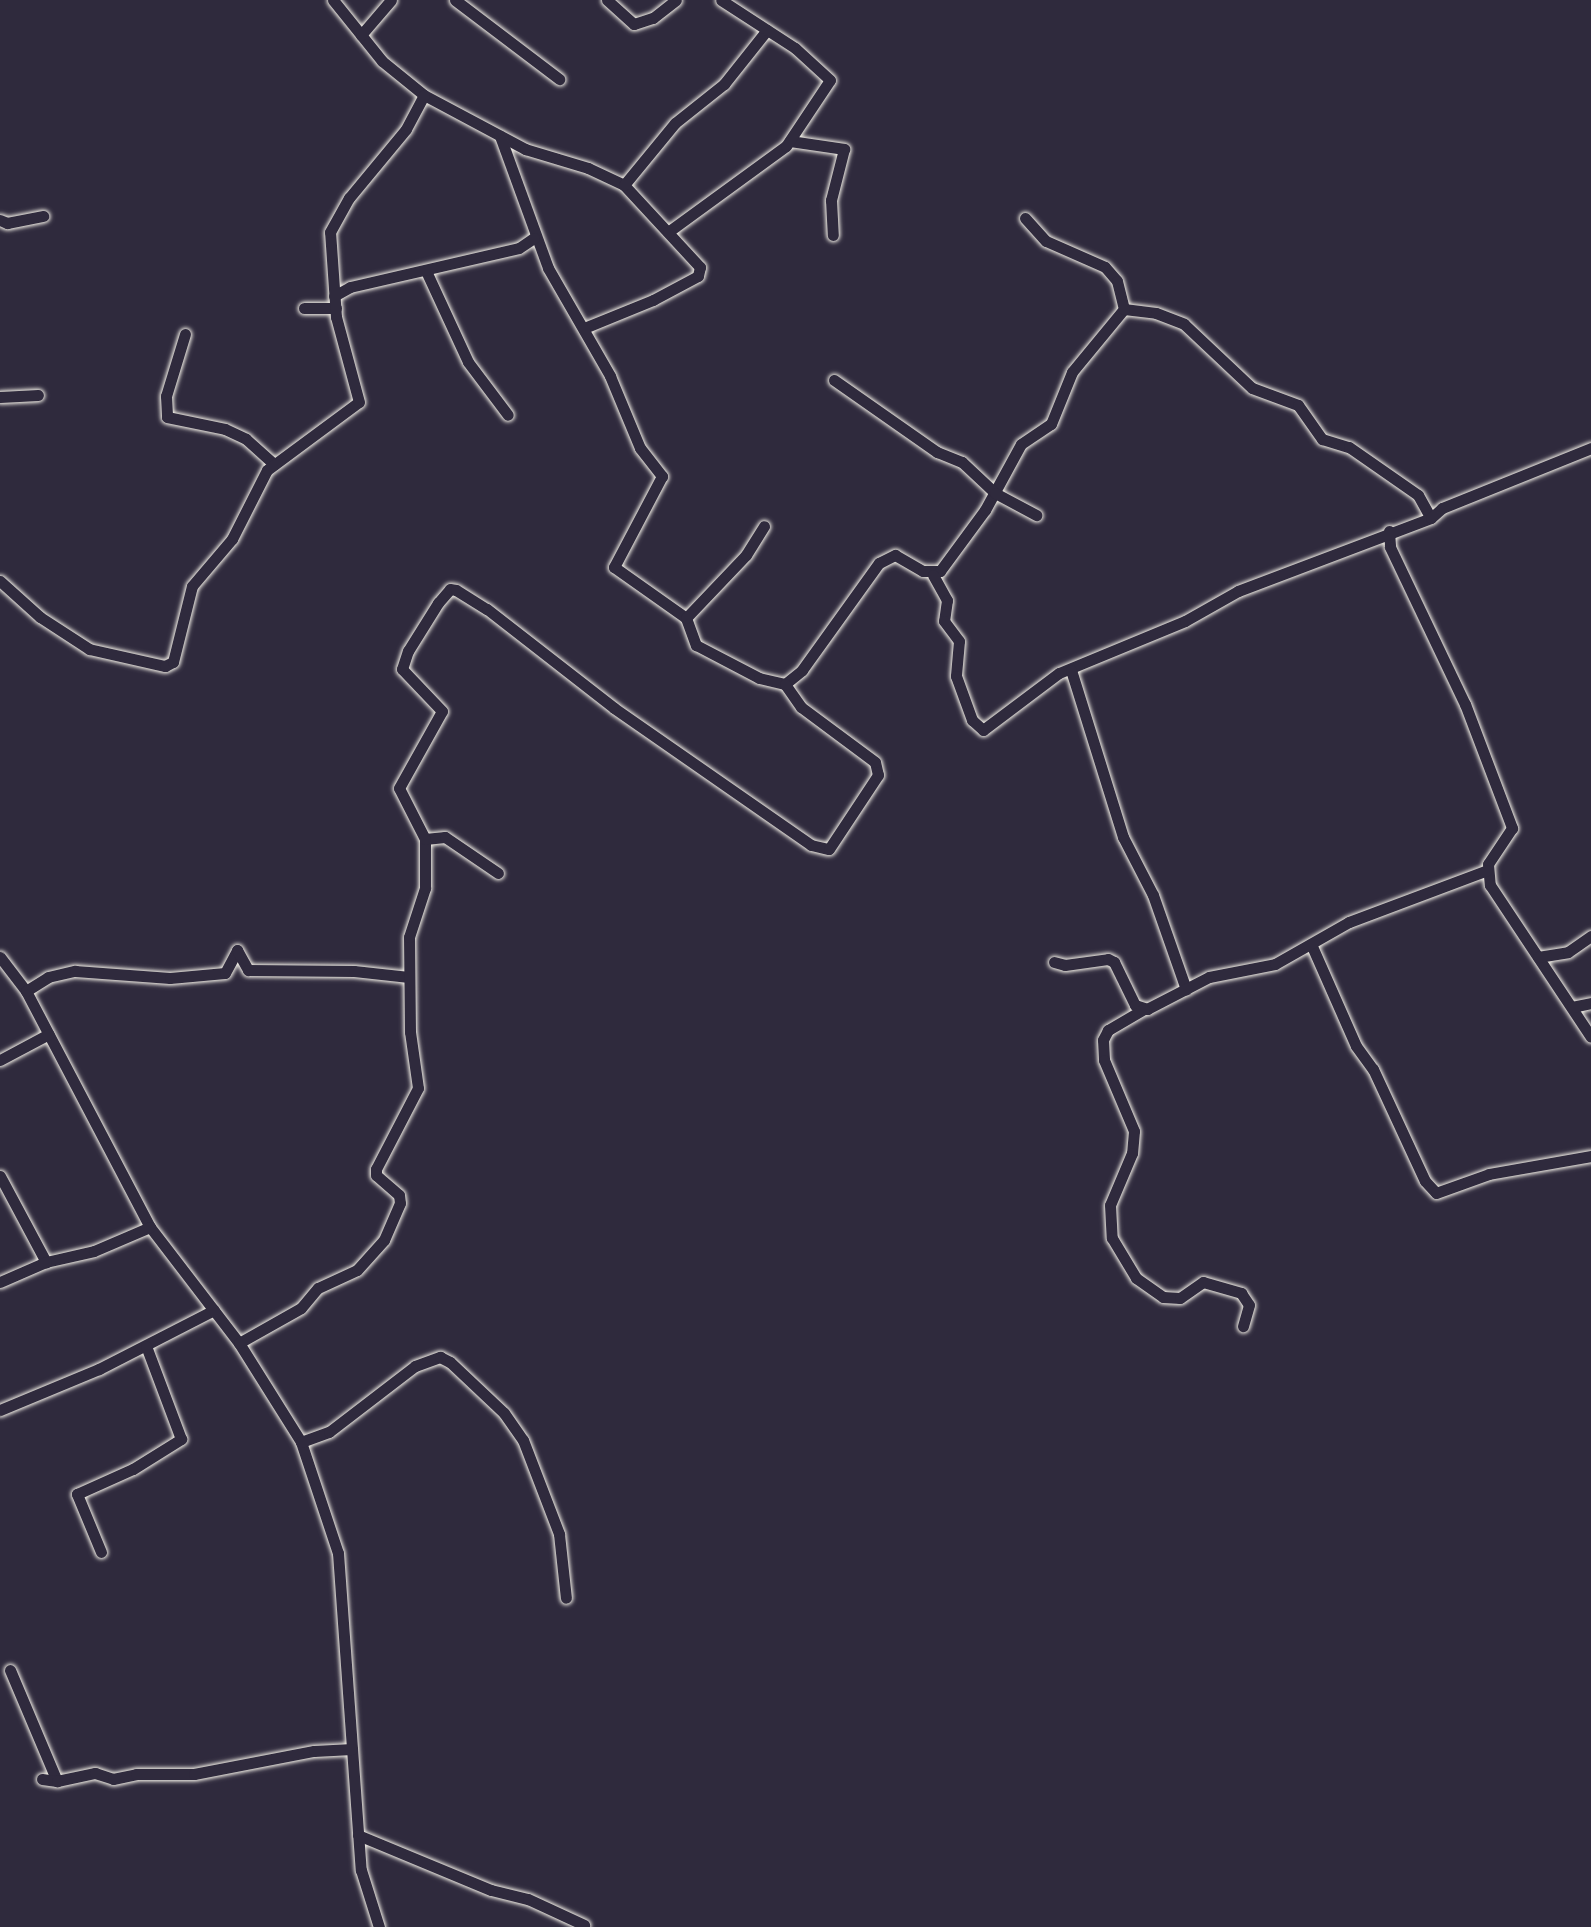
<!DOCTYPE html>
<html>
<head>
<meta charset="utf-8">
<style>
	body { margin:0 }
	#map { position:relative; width:1591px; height:1927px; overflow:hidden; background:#2f2a3d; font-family:"Gochi Hand",sans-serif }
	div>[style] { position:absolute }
	.roads { filter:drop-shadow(0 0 2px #f4f1e8) drop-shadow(0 0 2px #f4f1e8) }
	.minor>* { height:11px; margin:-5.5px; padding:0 5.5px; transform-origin:5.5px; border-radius:5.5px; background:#2f2a3d }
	span { translate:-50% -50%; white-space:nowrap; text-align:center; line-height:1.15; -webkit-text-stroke:8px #2f2a3d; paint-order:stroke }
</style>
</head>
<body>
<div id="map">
	<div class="roads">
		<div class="minor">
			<i style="left:333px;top:0;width:78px;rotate:51.2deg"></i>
			<i style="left:382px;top:61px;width:54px;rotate:39deg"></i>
			<i style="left:424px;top:95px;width:115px;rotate:28.1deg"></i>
			<i style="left:525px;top:149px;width:66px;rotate:16.8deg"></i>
			<i style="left:588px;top:168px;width:40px;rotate:25deg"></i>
			<i style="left:624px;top:185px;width:112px;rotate:47.2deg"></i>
			<i style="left:700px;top:267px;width:9px;rotate:103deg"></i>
			<i style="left:698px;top:276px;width:51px;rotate:151.9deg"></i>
			<i style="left:653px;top:300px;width:74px;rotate:157.9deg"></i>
			<i style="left:455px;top:0;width:131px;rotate:37.2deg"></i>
			<i style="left:607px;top:0;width:36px;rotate:42deg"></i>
			<i style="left:634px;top:24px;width:20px;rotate:-18deg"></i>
			<i style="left:653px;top:18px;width:29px;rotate:-38deg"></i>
			<i style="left:361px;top:35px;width:46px;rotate:-49.4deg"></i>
			<i style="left:500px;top:136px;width:140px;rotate:70deg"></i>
			<i style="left:548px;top:268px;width:125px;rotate:60.1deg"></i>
			<i style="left:610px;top:376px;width:78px;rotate:67.4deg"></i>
			<i style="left:640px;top:448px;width:36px;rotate:52deg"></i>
			<i style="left:662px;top:476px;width:103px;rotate:117.8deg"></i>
			<i style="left:614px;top:567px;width:88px;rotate:35.3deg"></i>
			<i style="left:686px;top:618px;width:29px;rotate:70deg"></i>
			<i style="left:696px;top:645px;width:71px;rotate:27.6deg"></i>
			<i style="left:759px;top:678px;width:27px;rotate:13deg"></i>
			<i style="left:785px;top:684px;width:22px;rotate:-39deg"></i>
			<i style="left:802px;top:670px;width:132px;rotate:-54.3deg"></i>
			<i style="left:879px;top:563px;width:18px;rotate:-27deg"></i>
			<i style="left:895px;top:555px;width:32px;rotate:30deg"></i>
			<i style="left:923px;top:571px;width:17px"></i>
			<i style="left:940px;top:571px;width:76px;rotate:-53.6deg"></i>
			<i style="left:985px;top:510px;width:75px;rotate:-61.4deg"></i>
			<i style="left:1021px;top:444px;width:36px;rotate:-34deg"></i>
			<i style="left:1051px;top:424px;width:56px;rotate:-68deg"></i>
			<i style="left:1072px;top:372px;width:82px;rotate:-50.5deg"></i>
			<i style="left:1124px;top:309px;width:32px;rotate:7deg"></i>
			<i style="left:1156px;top:313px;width:30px;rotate:21deg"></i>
			<i style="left:1184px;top:324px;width:93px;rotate:43.3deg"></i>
			<i style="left:1252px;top:388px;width:49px;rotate:20.3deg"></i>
			<i style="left:1298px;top:405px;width:42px;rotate:54.8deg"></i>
			<i style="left:1322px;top:439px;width:28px;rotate:17deg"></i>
			<i style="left:1349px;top:447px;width:84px;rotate:34.8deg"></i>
			<i style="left:1418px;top:495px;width:26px;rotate:61deg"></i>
			<i style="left:790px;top:141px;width:55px;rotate:8.4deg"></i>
			<i style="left:844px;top:149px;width:53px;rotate:104.3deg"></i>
			<i style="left:831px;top:200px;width:35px;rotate:87deg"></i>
			<i style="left:624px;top:185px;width:80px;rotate:-50.6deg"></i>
			<i style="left:675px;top:123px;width:63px;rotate:-38.5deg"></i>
			<i style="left:724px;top:84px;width:69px;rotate:-51.5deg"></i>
			<i style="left:1025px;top:218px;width:31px;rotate:48deg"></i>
			<i style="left:1046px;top:241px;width:64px;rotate:23.8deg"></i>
			<i style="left:1105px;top:267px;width:18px;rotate:49deg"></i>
			<i style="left:1117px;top:281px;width:29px;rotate:76deg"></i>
			<i style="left:0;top:220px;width:8px;rotate:23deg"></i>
			<i style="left:7px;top:223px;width:37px;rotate:-11deg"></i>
			<i style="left:668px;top:232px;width:146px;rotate:-36.1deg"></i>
			<i style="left:786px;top:146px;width:79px;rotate:-56.3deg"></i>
			<i style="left:830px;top:80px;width:47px;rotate:-137.6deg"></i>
			<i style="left:795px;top:48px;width:88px;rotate:-147deg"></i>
			<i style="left:426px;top:271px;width:100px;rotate:65.2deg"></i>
			<i style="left:468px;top:362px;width:66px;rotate:53deg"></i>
			<i style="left:334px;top:296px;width:18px;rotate:-29deg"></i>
			<i style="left:350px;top:287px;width:173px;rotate:-13deg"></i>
			<i style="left:519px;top:248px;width:18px;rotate:-34deg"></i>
			<i style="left:304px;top:308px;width:32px"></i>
			<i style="left:185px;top:334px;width:65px;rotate:107deg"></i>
			<i style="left:166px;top:396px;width:21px;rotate:87deg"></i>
			<i style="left:167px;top:417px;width:59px;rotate:11.7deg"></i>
			<i style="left:225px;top:429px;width:23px;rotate:25deg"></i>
			<i style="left:246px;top:439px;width:38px;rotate:42deg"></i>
			<i style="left:834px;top:380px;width:126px;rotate:35deg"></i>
			<i style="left:937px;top:452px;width:27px;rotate:22deg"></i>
			<i style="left:962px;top:462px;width:45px;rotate:43.2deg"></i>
			<i style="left:995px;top:493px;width:47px;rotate:28.2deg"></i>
			<i style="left:0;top:397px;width:38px;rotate:-3deg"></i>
			<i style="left:1389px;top:531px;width:16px;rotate:86deg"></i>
			<i style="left:1390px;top:547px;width:174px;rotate:64.5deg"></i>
			<i style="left:1465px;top:704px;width:133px;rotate:69.2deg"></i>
			<i style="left:1512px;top:828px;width:43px;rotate:123.7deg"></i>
			<i style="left:1488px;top:864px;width:21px;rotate:85deg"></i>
			<i style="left:1490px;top:885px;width:182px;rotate:56.4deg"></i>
			<i style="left:933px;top:575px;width:29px;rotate:61deg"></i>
			<i style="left:947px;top:600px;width:21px;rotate:98deg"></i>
			<i style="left:944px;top:621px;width:25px;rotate:53deg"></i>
			<i style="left:959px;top:641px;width:35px;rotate:95deg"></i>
			<i style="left:956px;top:676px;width:47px;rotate:70deg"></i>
			<i style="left:972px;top:720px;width:15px;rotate:42deg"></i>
			<i style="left:983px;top:730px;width:95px;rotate:-36.9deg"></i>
			<i style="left:1059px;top:673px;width:136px;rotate:-22.4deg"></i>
			<i style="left:1185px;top:621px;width:61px;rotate:-29.5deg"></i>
			<i style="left:1238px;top:591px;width:206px;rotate:-20.7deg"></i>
			<i style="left:1431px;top:518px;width:15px;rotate:-42deg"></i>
			<i style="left:1442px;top:508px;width:161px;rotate:-21.9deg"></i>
			<i style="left:0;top:581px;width:54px;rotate:42deg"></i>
			<i style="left:40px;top:617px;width:59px;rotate:33.1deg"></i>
			<i style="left:89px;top:649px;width:78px;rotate:12.6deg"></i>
			<i style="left:165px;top:666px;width:9px;rotate:-27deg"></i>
			<i style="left:173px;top:662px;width:78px;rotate:-76deg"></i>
			<i style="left:192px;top:586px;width:62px;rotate:-49.6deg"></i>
			<i style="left:232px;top:539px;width:77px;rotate:-63.1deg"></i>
			<i style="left:267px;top:470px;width:114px;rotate:-36.5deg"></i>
			<i style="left:359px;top:402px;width:88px;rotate:-105.1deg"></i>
			<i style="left:336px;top:317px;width:85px;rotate:-94deg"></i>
			<i style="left:330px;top:232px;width:39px;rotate:-61deg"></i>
			<i style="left:349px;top:198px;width:89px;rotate:-50.4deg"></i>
			<i style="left:406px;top:129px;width:38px;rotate:-62deg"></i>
			<i style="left:686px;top:618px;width:87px;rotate:-46.4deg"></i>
			<i style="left:746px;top:555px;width:34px;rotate:-58deg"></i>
			<i style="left:1071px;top:670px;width:175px;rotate:72.7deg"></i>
			<i style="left:1123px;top:837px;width:65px;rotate:62.7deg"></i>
			<i style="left:1153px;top:895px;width:100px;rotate:70.7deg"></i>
			<i style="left:425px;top:839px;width:20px;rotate:-6deg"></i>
			<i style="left:445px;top:837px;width:64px;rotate:34.2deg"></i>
			<i style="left:1311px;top:944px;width:111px;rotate:66.2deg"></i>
			<i style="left:1356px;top:1046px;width:29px;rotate:54deg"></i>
			<i style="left:1373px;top:1069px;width:123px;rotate:65.1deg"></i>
			<i style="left:1425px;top:1181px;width:16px;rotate:47deg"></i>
			<i style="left:1436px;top:1193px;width:56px;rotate:-19.7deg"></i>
			<i style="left:1489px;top:1174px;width:104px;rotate:-10deg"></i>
			<i style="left:0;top:957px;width:43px;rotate:52.6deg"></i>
			<i style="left:26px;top:991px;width:267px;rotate:62.3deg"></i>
			<i style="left:150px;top:1227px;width:146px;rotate:52.5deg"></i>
			<i style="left:239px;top:1343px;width:117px;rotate:57.9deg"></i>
			<i style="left:301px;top:1442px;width:117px;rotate:71.6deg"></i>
			<i style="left:338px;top:1553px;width:318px;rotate:85.9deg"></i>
			<i style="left:361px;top:1870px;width:60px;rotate:72.5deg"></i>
			<i style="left:1538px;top:957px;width:30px;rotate:-9deg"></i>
			<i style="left:1568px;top:952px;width:28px;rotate:-35deg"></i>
			<i style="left:1054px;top:962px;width:11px;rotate:15deg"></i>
			<i style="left:1065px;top:965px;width:43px;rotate:-7.9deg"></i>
			<i style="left:1108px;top:959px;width:7px;rotate:27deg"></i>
			<i style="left:1114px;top:962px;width:48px;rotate:64deg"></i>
			<i style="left:1135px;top:1005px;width:13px;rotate:18deg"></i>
			<i style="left:1147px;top:1009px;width:70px;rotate:-27.3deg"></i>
			<i style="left:1209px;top:977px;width:67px;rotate:-11.1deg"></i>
			<i style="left:1275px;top:964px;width:85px;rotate:-29.6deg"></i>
			<i style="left:1349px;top:922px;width:147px;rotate:-20.6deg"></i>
			<i style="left:26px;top:991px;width:26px;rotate:-32deg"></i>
			<i style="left:48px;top:977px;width:28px;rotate:-13deg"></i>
			<i style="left:75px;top:971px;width:95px;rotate:4.2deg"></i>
			<i style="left:170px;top:978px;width:55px;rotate:-5.2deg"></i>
			<i style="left:225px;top:973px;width:26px;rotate:-62deg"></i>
			<i style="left:237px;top:950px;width:23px;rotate:61deg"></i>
			<i style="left:248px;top:970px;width:106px;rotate:0.5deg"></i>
			<i style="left:354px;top:971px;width:55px;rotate:6.2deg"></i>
			<i style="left:1572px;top:1007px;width:19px;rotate:-12deg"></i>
			<i style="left:1144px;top:1009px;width:42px;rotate:149.7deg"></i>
			<i style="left:1108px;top:1030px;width:11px;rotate:117deg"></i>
			<i style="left:1103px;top:1040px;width:20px;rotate:87deg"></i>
			<i style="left:1104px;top:1060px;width:77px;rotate:67.1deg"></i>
			<i style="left:1134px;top:1131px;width:22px;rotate:95deg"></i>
			<i style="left:1132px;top:1153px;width:56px;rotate:112.9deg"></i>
			<i style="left:1110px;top:1205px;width:33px;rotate:87deg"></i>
			<i style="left:1112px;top:1238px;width:47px;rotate:59deg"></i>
			<i style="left:1136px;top:1278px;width:33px;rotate:35deg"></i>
			<i style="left:1163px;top:1297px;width:17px;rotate:3deg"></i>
			<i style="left:1180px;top:1298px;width:28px;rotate:-35deg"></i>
			<i style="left:1203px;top:1282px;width:40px;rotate:16deg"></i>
			<i style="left:1241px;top:1293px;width:14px;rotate:56deg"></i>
			<i style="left:1249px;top:1305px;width:22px;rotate:106deg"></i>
			<i style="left:0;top:1060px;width:55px;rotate:-28deg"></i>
			<i style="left:0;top:1176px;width:98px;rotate:61.9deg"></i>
			<i style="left:46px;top:1262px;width:49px;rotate:-12.9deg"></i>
			<i style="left:94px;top:1251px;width:61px;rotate:-23.2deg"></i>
			<i style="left:0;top:1282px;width:50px;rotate:-23.5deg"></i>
			<i style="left:239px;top:1343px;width:71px;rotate:-29.4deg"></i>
			<i style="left:301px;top:1308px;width:26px;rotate:-50deg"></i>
			<i style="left:318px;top:1288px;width:43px;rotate:-24.8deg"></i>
			<i style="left:357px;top:1270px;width:40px;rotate:-48deg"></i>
			<i style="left:384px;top:1240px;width:40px;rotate:-66.6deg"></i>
			<i style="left:400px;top:1203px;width:8px;rotate:-97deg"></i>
			<i style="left:399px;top:1195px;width:30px;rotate:-139deg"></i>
			<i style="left:376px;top:1175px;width:6px;rotate:-90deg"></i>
			<i style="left:376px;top:1169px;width:91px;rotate:-62.6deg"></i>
			<i style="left:418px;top:1088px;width:57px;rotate:-98.1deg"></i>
			<i style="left:410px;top:1032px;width:95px;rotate:-90.6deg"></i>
			<i style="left:409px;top:937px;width:52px;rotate:-71.9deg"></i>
			<i style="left:425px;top:888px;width:49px;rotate:-90deg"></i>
			<i style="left:425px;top:839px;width:57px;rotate:-117deg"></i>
			<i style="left:399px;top:788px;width:88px;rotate:-60.8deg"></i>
			<i style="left:442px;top:711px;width:58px;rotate:-133.6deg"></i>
			<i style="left:402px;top:669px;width:19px;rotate:-72deg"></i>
			<i style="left:408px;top:651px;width:57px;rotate:-58deg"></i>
			<i style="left:438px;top:603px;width:18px;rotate:-49deg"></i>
			<i style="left:450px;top:589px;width:6px;rotate:9deg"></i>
			<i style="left:456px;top:590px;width:36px;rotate:32deg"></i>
			<i style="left:487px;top:609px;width:161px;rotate:37.9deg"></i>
			<i style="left:614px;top:708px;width:240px;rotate:34.8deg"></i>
			<i style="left:811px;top:845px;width:18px;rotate:13deg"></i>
			<i style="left:829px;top:849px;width:89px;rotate:-56.5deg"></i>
			<i style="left:878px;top:775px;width:13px;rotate:-103deg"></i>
			<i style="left:875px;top:762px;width:92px;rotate:-143.4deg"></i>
			<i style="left:801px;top:707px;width:28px;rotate:-125deg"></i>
			<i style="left:0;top:1410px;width:107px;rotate:-22.5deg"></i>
			<i style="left:99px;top:1369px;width:129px;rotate:-27.2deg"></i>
			<i style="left:301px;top:1442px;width:30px;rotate:-20deg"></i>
			<i style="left:329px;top:1432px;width:108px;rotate:-37.5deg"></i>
			<i style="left:415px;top:1366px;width:27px;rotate:-20deg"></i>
			<i style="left:440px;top:1357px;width:11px;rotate:27deg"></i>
			<i style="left:450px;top:1362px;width:74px;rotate:43.4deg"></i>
			<i style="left:504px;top:1413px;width:33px;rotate:55deg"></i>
			<i style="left:523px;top:1440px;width:101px;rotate:69deg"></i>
			<i style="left:559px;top:1534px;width:64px;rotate:83.8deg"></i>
			<i style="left:101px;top:1552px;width:63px;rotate:-112.5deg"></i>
			<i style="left:77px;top:1494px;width:61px;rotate:-24.1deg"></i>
			<i style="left:133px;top:1469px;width:57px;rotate:-32deg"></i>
			<i style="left:181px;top:1439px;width:99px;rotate:-110.6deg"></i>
			<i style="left:10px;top:1670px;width:121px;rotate:67.1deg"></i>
			<i style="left:42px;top:1779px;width:15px;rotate:8deg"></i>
			<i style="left:57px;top:1781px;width:39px;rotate:-12deg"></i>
			<i style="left:95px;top:1773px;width:19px;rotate:18deg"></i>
			<i style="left:113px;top:1779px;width:24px;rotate:-12deg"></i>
			<i style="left:136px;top:1774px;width:58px"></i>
			<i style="left:194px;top:1774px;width:122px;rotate:-10.9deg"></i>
			<i style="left:314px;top:1751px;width:38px;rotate:-3deg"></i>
			<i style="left:358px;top:1835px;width:144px;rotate:22.5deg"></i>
			<i style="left:491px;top:1890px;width:38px;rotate:14deg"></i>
			<i style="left:528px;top:1899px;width:62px;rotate:24.9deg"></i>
		</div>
	</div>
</div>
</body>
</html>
